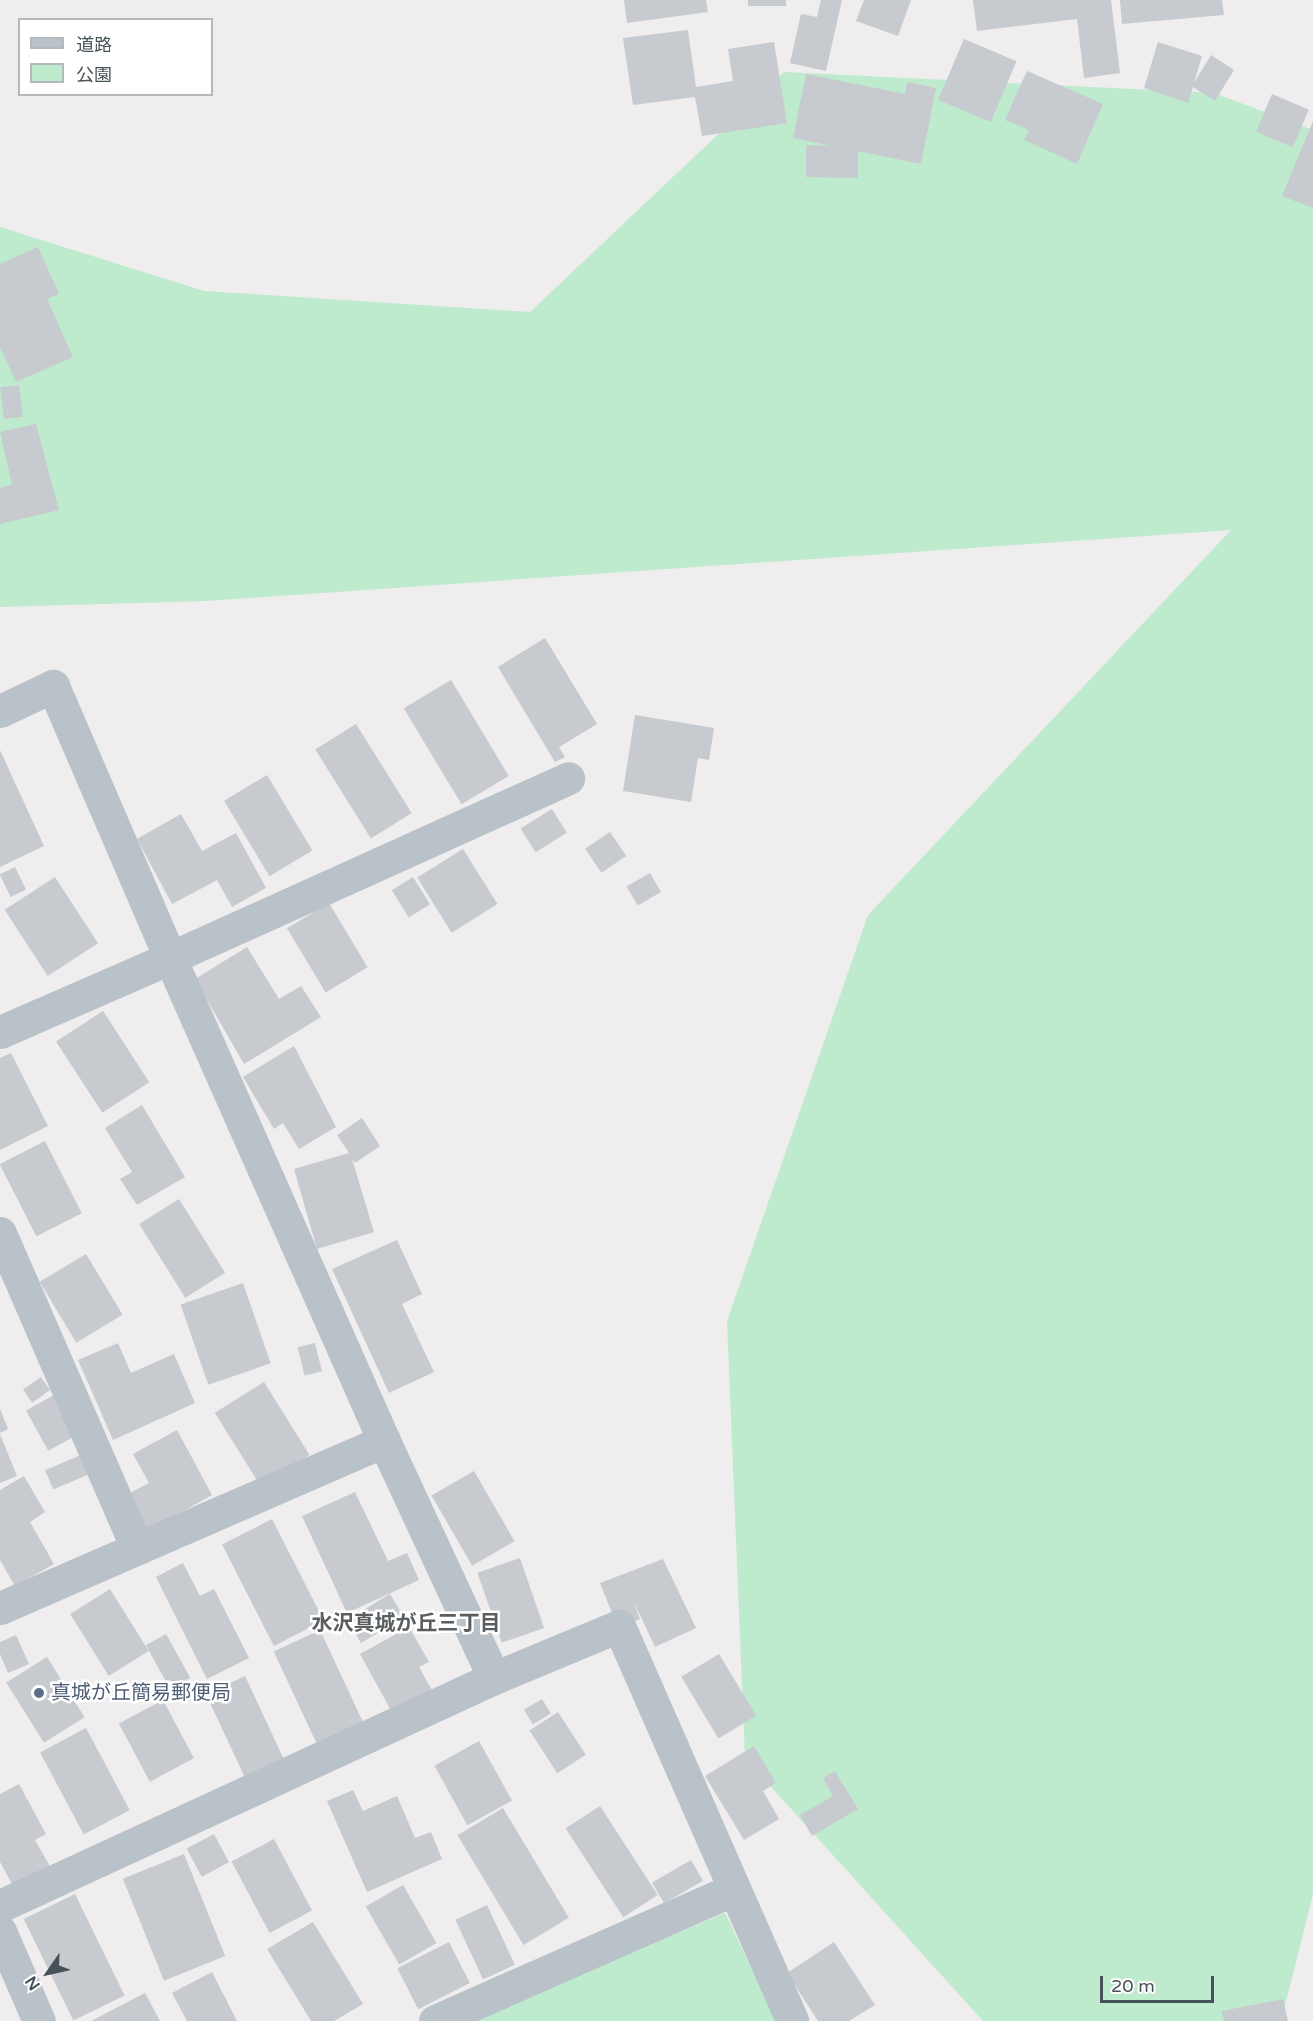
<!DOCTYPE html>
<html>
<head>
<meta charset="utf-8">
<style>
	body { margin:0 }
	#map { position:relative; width:1313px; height:2021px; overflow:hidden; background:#efeded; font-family:"Varela Round","Noto Sans JP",sans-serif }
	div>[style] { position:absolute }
	.green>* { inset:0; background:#beeacd }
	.building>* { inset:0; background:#c7cacf; transform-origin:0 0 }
	.minor>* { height:33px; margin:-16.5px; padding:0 16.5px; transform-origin:16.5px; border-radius:16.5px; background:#b9c2c8 }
	.dots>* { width:16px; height:16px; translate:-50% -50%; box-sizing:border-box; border:3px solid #fff; border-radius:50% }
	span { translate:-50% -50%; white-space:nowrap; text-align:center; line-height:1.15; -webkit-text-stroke:5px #fff; paint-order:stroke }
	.service-label { font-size:20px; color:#4e5e75 }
	.left { translate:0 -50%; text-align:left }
	.neighbourhood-label { font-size:21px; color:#5a5e61; font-weight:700 }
	.legend { position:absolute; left:18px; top:18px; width:195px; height:78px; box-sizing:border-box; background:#fff; border:2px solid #b5b9bc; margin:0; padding:8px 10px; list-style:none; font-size:18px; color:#475158 }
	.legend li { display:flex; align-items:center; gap:12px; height:30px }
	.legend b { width:30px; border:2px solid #b5b9bc }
	.north { position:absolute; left:18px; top:1943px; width:60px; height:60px; -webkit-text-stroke:4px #fff; paint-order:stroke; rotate:236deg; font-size:16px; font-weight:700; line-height:24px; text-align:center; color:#475158 }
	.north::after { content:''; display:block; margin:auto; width:21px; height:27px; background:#475158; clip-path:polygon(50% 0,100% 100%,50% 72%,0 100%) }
	.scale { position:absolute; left:1100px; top:1976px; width:114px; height:27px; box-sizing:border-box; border:3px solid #475158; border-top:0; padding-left:8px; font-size:18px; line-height:21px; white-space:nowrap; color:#475158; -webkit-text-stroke:4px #fff; paint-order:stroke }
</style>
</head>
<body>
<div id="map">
	<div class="green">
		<i style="clip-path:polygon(784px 72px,1214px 93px,1313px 130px,1313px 1894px,1281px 2021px,983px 2021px,745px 1758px,727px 1321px,868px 915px,1231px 530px,206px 601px,0 607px,0 227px,204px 291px,530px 312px)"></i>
		<i style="clip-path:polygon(725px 1913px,777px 2021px,469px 2021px)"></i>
	</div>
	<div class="building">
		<i style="clip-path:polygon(624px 0,706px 0,708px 12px,627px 23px)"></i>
		<i style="left:748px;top:0;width:38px;height:6px"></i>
		<i style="clip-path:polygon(821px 0,842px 0,826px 71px,790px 63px,801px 14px,817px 17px)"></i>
		<i style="clip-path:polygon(864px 0,911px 0,898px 36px,856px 21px)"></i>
		<i style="clip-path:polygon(973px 0,1111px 0,1120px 73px,1084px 78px,1077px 19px,977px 31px)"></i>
		<i style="clip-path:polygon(1120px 0,1222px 0,1224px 15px,1122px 24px)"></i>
		<i style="clip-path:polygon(688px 30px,696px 87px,733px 81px,728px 49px,774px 42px,787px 123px,702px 136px,695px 97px,633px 105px,623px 38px)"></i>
		<i style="left:964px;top:39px;width:57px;height:66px;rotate:23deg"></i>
		<i style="clip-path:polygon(1158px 42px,1202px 56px,1194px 83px,1211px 55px,1234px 70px,1215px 101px,1193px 87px,1188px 103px,1144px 88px)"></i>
		<i style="clip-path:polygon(1027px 71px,1103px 104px,1077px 164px,1024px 140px,1029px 130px,1005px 120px)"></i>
		<i style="clip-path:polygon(806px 74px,905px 94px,907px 82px,936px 88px,921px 164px,858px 151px,858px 178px,806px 177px,806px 145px,832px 146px,793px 138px)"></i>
		<i style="left:1272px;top:94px;width:40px;height:41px;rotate:23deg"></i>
		<i style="clip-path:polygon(1313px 121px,1313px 208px,1282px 196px)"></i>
		<i style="clip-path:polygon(38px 247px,59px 294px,47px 299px,73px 357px,16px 382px,0 347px,0 264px)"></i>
		<i style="left:19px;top:385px;width:32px;height:19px;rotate:83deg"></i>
		<i style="clip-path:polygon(36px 424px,59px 510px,0 524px,0 488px,12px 484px,0 432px)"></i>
		<i style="clip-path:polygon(545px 638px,597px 724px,559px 747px,565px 757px,555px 762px,498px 667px)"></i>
		<i style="left:451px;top:680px;width:112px;height:55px;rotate:59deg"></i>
		<i style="clip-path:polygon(635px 715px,714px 728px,709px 760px,698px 758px,691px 802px,623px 791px)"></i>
		<i style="left:356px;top:724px;width:105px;height:48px;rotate:58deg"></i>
		<i style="clip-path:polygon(0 750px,44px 846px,0 867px)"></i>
		<i style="left:267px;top:775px;width:88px;height:50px;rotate:59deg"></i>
		<i style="left:552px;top:809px;width:28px;height:37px;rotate:58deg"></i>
		<i style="clip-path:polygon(181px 814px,202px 851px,236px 833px,266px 888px,232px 907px,217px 880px,172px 904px,137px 839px)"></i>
		<i style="left:610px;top:832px;width:29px;height:30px;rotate:56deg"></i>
		<i style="left:463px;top:849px;width:65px;height:54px;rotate:58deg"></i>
		<i style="left:15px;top:867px;width:25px;height:17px;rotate:64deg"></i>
		<i style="left:650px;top:873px;width:22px;height:27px;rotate:60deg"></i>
		<i style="left:55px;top:877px;width:79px;height:60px;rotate:57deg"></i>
		<i style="left:413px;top:877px;width:32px;height:25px;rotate:58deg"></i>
		<i style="left:329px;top:903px;width:75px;height:49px;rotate:59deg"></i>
		<i style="clip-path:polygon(247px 947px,279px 999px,301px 986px,321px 1017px,244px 1064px,195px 979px)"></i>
		<i style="left:103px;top:1011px;width:85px;height:56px;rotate:57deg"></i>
		<i style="clip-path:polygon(294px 1046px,336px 1127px,299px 1149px,283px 1123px,274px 1129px,243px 1077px)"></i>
		<i style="clip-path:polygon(11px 1053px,48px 1126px,0 1150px,0 1058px)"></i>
		<i style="clip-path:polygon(142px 1105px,185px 1177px,137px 1205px,120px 1179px,132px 1172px,105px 1128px)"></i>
		<i style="clip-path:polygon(362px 1118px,380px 1146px,355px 1163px,352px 1159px,374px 1232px,317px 1249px,294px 1169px,349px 1153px,337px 1135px)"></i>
		<i style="left:45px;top:1141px;width:81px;height:51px;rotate:63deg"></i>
		<i style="left:179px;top:1199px;width:87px;height:47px;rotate:58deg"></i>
		<i style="clip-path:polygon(397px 1240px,422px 1294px,402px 1304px,434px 1372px,389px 1393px,332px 1269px)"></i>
		<i style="left:86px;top:1254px;width:71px;height:54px;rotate:59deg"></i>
		<i style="left:243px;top:1283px;width:85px;height:66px;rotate:71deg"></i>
		<i style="clip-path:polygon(118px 1343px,131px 1373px,174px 1354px,195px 1403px,113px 1440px,78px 1360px)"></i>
		<i style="left:315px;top:1343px;width:29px;height:18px;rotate:76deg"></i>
		<i style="left:41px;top:1377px;width:16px;height:22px;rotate:55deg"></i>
		<i style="left:264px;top:1382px;width:86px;height:58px;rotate:58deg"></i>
		<i style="left:54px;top:1395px;width:46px;height:32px;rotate:61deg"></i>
		<i style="clip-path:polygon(0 1409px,8px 1429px,0 1433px)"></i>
		<i style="clip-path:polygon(177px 1430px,212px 1495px,148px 1531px,128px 1494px,149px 1483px,133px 1454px)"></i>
		<i style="clip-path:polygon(0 1434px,17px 1476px,0 1483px)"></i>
		<i style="left:81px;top:1455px;width:21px;height:39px;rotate:67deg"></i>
		<i style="left:474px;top:1471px;width:81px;height:49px;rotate:60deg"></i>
		<i style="clip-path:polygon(24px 1476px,45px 1512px,30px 1522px,54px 1564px,15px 1586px,0 1560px,0 1490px)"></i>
		<i style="clip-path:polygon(355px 1492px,388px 1561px,407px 1553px,419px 1580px,347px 1613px,302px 1516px)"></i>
		<i style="left:272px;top:1519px;width:114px;height:56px;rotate:63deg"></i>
		<i style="left:520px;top:1558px;width:74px;height:45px;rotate:71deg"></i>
		<i style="clip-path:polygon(663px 1559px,696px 1628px,655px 1647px,633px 1600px,640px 1619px,618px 1628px,600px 1583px)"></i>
		<i style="clip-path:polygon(183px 1563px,200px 1596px,214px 1589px,249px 1658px,207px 1679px,156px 1577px)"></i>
		<i style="left:110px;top:1589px;width:73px;height:47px;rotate:58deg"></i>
		<i style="left:390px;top:1594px;width:27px;height:50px;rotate:59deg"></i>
		<i style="clip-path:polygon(409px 1627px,429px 1662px,419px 1667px,439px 1703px,399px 1725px,360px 1654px)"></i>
		<i style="left:320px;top:1630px;width:119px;height:51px;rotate:65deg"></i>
		<i style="left:166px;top:1634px;width:50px;height:23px;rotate:61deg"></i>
		<i style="clip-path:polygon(16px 1635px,29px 1664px,8px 1673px,0 1654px,0 1642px)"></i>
		<i style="left:719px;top:1654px;width:72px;height:44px;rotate:59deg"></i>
		<i style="left:47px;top:1657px;width:71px;height:48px;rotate:58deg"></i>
		<i style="left:245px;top:1676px;width:106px;height:43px;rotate:65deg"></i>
		<i style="left:542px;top:1699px;width:17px;height:21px;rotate:59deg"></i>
		<i style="left:163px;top:1700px;width:66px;height:50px;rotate:62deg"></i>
		<i style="left:558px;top:1712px;width:51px;height:34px;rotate:57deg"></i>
		<i style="left:86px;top:1728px;width:93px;height:52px;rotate:62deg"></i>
		<i style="left:479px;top:1741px;width:68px;height:51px;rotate:61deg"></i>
		<i style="clip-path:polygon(754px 1746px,776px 1783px,763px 1791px,779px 1819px,744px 1840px,705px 1776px)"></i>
		<i style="clip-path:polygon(835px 1771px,858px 1809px,812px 1836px,800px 1815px,833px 1796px,823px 1778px)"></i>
		<i style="clip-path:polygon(19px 1784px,46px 1834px,35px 1840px,56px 1877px,19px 1897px,0 1862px,0 1794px)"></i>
		<i style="clip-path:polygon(353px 1790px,363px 1811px,397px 1796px,415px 1838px,431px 1832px,442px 1859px,367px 1892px,327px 1801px)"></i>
		<i style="left:600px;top:1806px;width:106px;height:41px;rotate:57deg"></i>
		<i style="left:503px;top:1808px;width:128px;height:53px;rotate:59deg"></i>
		<i style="left:214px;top:1834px;width:32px;height:31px;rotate:62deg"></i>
		<i style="left:274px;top:1839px;width:81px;height:48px;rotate:62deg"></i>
		<i style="left:184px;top:1854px;width:110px;height:66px;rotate:68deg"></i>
		<i style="left:691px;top:1860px;width:24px;height:45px;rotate:60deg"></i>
		<i style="left:403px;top:1885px;width:67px;height:43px;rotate:60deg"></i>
		<i style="left:75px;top:1894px;width:113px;height:57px;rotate:64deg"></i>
		<i style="left:487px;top:1905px;width:66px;height:35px;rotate:65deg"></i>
		<i style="clip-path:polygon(313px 1922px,363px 2004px,334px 2021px,311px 2021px,267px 1949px)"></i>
		<i style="left:449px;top:1942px;width:46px;height:58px;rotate:63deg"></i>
		<i style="clip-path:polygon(834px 1942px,875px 2005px,849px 2021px,818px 2021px,787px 1973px)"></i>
		<i style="clip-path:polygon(212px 1972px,237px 2021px,187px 2021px,172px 1993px)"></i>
		<i style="clip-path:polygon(145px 1993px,160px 2021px,91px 2021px)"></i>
		<i style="clip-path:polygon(1283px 1999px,1288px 2021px,1224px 2021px,1222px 2011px)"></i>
	</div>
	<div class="minor">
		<i style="left:0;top:711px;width:59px;rotate:-25.3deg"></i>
		<i style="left:53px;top:686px;width:296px;rotate:66.7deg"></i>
		<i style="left:170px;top:958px;width:437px;rotate:-24.3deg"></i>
		<i style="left:0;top:1032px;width:185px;rotate:-23.5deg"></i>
		<i style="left:170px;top:958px;width:528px;rotate:66.1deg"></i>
		<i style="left:384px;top:1441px;width:261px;rotate:65.1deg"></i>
		<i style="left:494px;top:1678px;width:135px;rotate:-22.6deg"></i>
		<i style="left:619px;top:1626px;width:431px;rotate:66.3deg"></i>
		<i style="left:0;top:1233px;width:344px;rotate:66.5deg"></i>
		<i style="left:0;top:1608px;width:419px;rotate:-23.5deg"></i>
		<i style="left:0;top:1906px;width:544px;rotate:-24.78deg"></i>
		<i style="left:0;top:1931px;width:98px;rotate:66.6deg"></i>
		<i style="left:435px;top:2021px;width:327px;rotate:-23.8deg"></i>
	</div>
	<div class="dots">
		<i style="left:39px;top:1693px;background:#5c6f8a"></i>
	</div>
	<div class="service-label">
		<span class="left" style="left:51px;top:1693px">真城が丘簡易郵便局</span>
	</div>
	<div class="neighbourhood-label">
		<span style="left:406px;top:1624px">水沢真城が丘三丁目</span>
	</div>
	<ul class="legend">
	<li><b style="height:8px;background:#b9c2c8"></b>道路</li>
	<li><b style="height:16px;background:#beeacd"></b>公園</li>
	</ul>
	<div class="north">N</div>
	<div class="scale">20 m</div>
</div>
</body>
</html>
